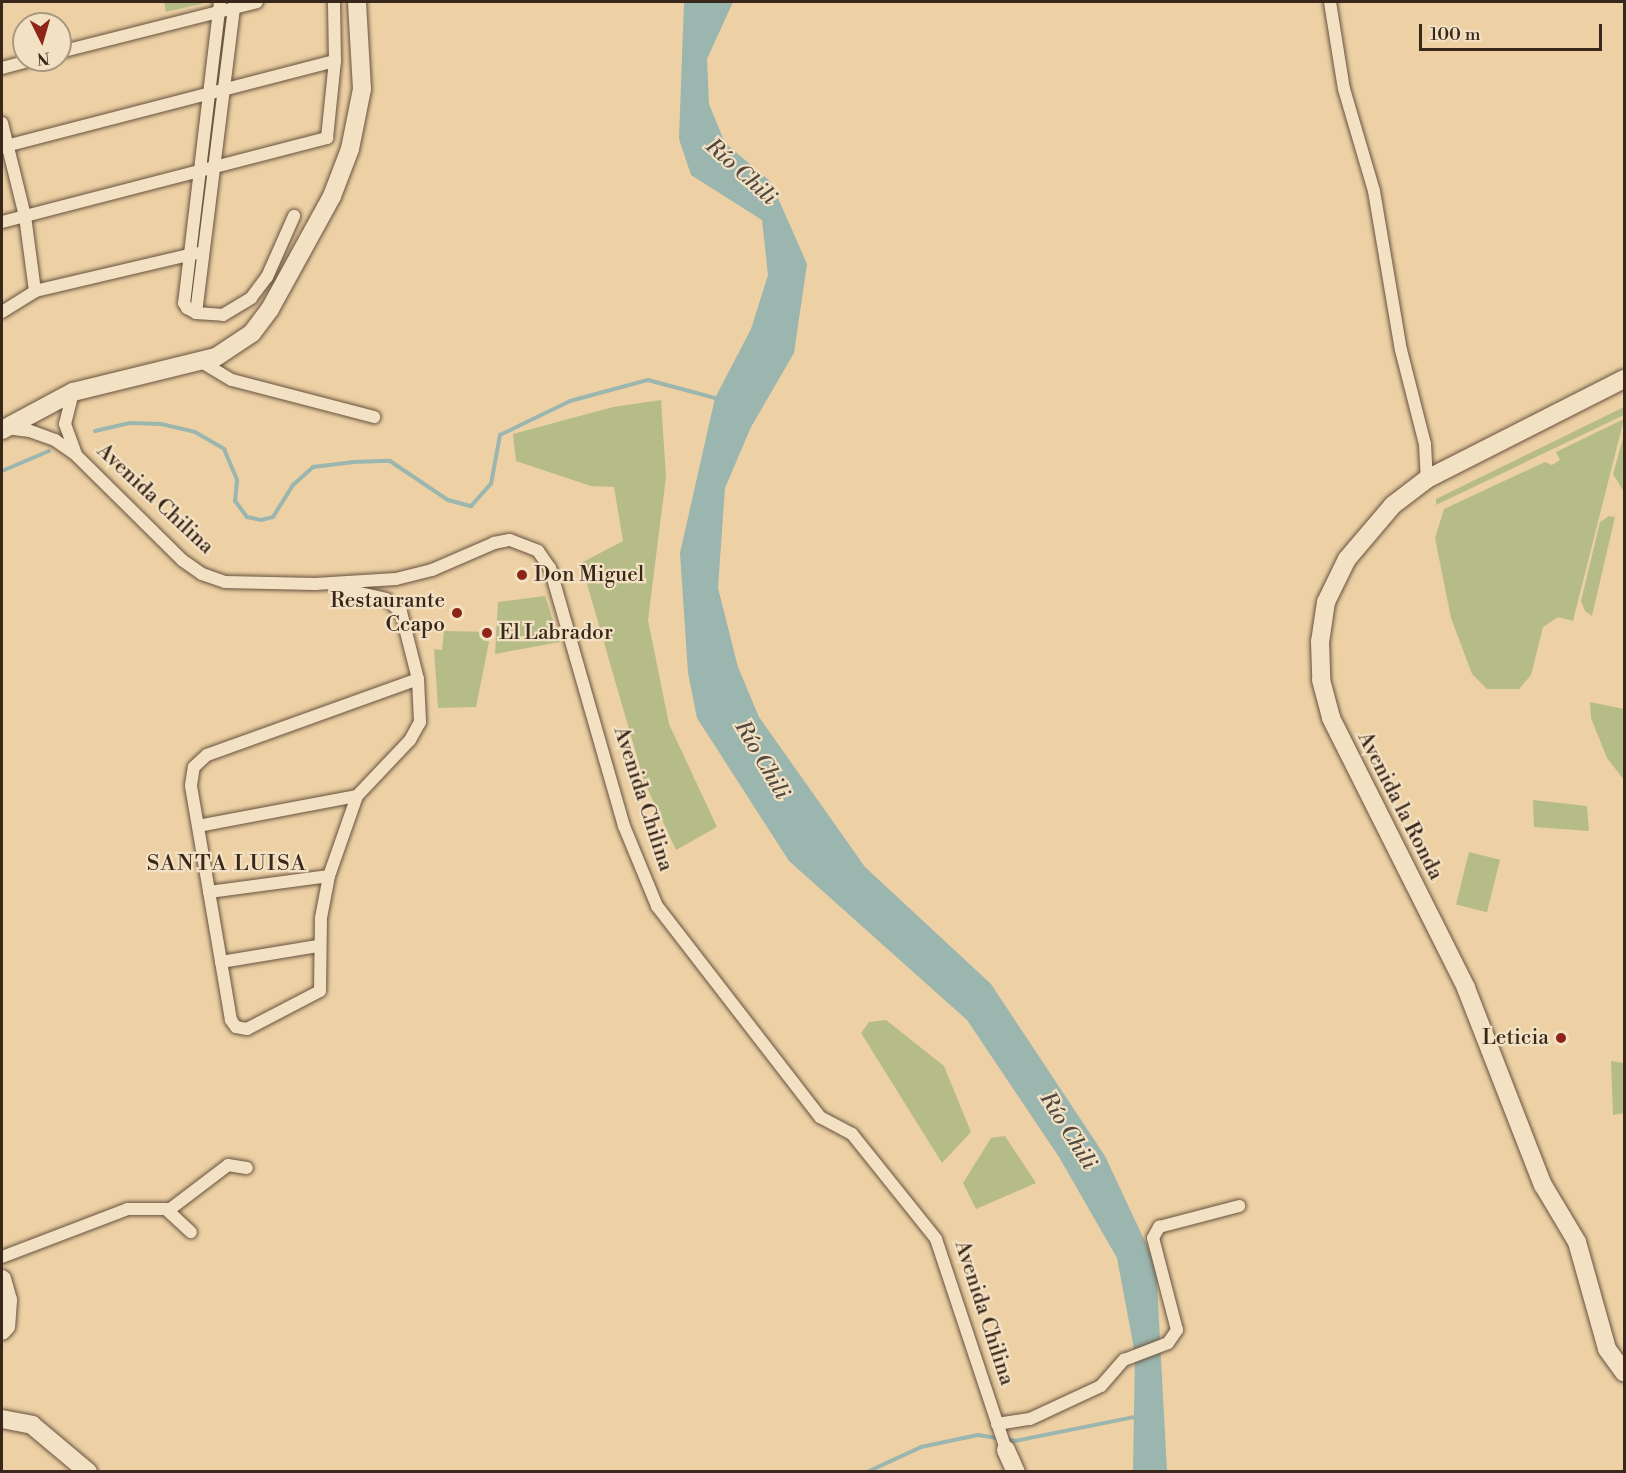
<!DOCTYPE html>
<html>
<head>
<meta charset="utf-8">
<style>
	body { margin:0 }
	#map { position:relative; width:1626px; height:1473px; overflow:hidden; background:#edd1a5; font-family:"Libre Bodoni",serif }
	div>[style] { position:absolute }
	.green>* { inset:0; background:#b5bc88; transform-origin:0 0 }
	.water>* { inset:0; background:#9bb5af }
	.stream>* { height:4px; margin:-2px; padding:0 2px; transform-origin:2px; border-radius:2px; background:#9bb5af }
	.roads { filter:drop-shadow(0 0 2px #67523e) drop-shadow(0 0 2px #67523e) }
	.street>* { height:12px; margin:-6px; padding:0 6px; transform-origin:6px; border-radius:6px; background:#f3e1c4 }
	.secondary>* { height:18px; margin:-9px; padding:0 9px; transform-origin:9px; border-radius:9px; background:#f3e1c4 }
	.dots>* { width:16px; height:16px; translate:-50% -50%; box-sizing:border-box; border:3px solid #f3e1c4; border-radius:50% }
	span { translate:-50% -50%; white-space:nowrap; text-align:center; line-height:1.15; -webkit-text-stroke:4.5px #f3e1c4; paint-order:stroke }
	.street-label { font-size:21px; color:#3a271b }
	.poi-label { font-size:21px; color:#3a271b }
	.left { translate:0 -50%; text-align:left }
	.right { translate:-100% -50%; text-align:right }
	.water-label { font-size:22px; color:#524a40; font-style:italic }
	.neighbourhood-label { font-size:22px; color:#3a271b; letter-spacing:1.5px }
	.frame { position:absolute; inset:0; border:3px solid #3a271b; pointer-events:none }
	.north { position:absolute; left:12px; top:12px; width:60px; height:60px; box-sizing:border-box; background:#f3e1c4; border:2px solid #a99780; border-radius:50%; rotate:175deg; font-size:16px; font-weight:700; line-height:24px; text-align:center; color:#3a271b }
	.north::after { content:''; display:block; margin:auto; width:21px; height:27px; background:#8f2418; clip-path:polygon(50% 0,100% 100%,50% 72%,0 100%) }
	.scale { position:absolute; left:1419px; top:24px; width:183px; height:27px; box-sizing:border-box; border:3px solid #3a271b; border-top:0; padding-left:8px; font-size:18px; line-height:21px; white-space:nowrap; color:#3a271b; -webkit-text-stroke:4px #f3e1c4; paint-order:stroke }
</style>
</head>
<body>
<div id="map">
	<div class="green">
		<i style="clip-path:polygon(164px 2px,209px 2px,166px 12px)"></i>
		<i style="clip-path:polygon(661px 400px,666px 477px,648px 620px,669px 724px,717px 827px,676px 850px,644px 781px,581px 563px,623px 541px,614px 487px,591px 486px,516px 461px,513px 434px,613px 407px)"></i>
		<i style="clip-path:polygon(1624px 407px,1624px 415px,1436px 505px,1436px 499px)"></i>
		<i style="clip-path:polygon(1624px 419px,1573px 621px,1558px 617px,1543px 627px,1531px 675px,1519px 689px,1487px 689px,1472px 674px,1451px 618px,1435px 538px,1444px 509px,1545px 462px,1552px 465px,1560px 460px,1556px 452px)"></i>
		<i style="clip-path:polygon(1624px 435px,1624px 492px,1613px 474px)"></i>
		<i style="clip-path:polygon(1609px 516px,1615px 517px,1592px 616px,1585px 611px,1581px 601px,1600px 522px)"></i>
		<i style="clip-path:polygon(545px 596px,560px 642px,495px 654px,498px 602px)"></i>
		<i style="clip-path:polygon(444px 631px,491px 632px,476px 707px,438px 708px,434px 649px,442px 650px)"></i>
		<i style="clip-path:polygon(1590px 702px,1624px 709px,1624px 780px,1607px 758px,1591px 718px)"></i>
		<i style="clip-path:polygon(1533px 800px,1587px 806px,1589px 831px,1534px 827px)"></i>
		<i style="left:1469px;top:852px;width:32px;height:54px;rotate:14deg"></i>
		<i style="clip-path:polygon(886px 1020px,944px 1066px,971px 1132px,942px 1163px,861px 1033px,869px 1022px)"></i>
		<i style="clip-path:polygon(1611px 1061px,1624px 1063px,1624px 1113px,1613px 1115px)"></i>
		<i style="clip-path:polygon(1005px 1136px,1036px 1183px,976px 1209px,963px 1183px,991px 1138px)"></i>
	</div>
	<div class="water">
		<i style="clip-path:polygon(684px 2px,733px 2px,707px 59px,709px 104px,725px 143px,771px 182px,807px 264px,794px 353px,751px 427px,725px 488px,718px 588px,738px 667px,759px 717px,865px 867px,991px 984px,1105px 1156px,1156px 1265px,1167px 1471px,1133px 1471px,1135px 1354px,1117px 1258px,1059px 1157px,967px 1020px,789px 861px,697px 718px,688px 673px,680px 553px,715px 398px,751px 329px,768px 275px,762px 220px,691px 175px,679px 139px)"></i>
	</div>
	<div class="stream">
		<i style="left:95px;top:431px;width:36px;rotate:-13deg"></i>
		<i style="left:130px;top:423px;width:31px;rotate:2deg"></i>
		<i style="left:161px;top:424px;width:35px;rotate:13deg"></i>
		<i style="left:195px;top:432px;width:34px;rotate:30deg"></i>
		<i style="left:224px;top:449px;width:34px;rotate:67deg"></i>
		<i style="left:237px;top:480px;width:21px;rotate:95deg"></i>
		<i style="left:235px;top:501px;width:20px;rotate:53deg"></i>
		<i style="left:247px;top:517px;width:14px;rotate:12deg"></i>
		<i style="left:261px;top:520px;width:12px;rotate:-14deg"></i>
		<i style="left:273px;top:517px;width:38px;rotate:-58deg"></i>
		<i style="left:293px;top:485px;width:27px;rotate:-42deg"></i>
		<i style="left:313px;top:467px;width:39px;rotate:-7deg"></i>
		<i style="left:352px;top:462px;width:38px;rotate:-2deg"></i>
		<i style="left:390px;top:461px;width:70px;rotate:33.9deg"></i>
		<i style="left:448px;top:500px;width:24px;rotate:15deg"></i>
		<i style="left:471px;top:506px;width:30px;rotate:-48deg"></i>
		<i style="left:491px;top:484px;width:50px;rotate:-79.6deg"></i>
		<i style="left:500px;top:435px;width:78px;rotate:-25.9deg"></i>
		<i style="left:570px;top:401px;width:81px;rotate:-15.1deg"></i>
		<i style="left:648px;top:380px;width:69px;rotate:15deg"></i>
		<i style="left:2px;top:471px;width:51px;rotate:-23.1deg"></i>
		<i style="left:867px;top:1472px;width:60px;rotate:-24.8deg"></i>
		<i style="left:921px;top:1447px;width:58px;rotate:-11.9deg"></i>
		<i style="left:978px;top:1435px;width:37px;rotate:9deg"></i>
		<i style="left:1015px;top:1441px;width:126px;rotate:-11.4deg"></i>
	</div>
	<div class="roads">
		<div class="street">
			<i style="left:220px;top:2px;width:303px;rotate:96.8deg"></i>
			<i style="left:184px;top:303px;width:6px;rotate:59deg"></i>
			<i style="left:187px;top:308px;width:10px;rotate:29deg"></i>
			<i style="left:196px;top:313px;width:27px;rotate:4deg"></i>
			<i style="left:223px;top:315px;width:33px;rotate:-31deg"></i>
			<i style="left:251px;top:298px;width:26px;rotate:-53deg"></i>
			<i style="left:267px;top:277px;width:67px;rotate:-66.1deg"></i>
			<i style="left:1330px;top:2px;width:88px;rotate:80.9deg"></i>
			<i style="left:1344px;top:89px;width:106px;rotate:73.6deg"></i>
			<i style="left:1374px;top:191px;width:161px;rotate:80.4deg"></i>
			<i style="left:1401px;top:350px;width:97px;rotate:75.7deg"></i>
			<i style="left:1425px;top:444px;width:35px;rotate:87deg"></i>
			<i style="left:60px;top:52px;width:203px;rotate:-14.2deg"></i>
			<i style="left:2px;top:68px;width:30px;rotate:-15deg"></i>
			<i style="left:2px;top:123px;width:96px;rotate:76.1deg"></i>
			<i style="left:25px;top:216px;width:76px;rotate:82.4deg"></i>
			<i style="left:2px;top:147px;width:344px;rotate:-14.5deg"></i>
			<i style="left:2px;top:222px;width:336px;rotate:-14.5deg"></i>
			<i style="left:327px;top:138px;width:77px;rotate:-84.1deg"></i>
			<i style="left:335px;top:61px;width:59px;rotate:-91deg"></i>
			<i style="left:2px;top:312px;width:39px;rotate:-32deg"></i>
			<i style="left:35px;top:291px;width:166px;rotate:-13.2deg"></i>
			<i style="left:196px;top:313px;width:313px;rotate:-82.9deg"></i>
			<i style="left:200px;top:361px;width:37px;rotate:31deg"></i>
			<i style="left:232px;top:380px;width:147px;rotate:14.6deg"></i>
			<i style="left:73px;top:392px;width:33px;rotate:104deg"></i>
			<i style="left:65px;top:424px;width:33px;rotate:70deg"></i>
			<i style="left:76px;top:455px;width:149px;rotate:44.7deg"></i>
			<i style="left:182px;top:560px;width:24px;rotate:35deg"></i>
			<i style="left:202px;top:574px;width:24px;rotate:19deg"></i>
			<i style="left:225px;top:582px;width:90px;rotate:1.3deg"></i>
			<i style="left:315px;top:584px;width:81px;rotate:-3.5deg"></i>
			<i style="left:396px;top:579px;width:37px;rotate:-14deg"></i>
			<i style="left:432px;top:570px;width:68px;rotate:-23.5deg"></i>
			<i style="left:494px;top:543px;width:16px;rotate:-11deg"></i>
			<i style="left:510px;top:540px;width:30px;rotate:21deg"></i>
			<i style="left:538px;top:551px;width:21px;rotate:55deg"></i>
			<i style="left:550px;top:568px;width:268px;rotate:74deg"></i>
			<i style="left:624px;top:826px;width:87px;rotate:67.6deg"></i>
			<i style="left:657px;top:906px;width:267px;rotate:52.3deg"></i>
			<i style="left:820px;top:1117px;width:36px;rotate:28deg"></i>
			<i style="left:852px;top:1134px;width:134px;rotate:51.3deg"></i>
			<i style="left:936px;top:1239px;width:222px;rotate:71.6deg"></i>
			<i style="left:6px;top:428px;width:24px;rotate:7deg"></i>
			<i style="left:30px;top:431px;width:27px;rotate:20deg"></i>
			<i style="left:55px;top:440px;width:24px;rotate:35deg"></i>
			<i style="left:338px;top:588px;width:49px;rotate:12.9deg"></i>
			<i style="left:386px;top:599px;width:20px;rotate:41deg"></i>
			<i style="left:401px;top:612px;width:69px;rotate:75.8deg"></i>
			<i style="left:418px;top:679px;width:43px;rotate:87.3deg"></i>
			<i style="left:420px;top:722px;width:21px;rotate:119deg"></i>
			<i style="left:410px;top:740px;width:77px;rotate:133.4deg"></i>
			<i style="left:357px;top:796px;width:85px;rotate:109.3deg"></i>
			<i style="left:329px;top:876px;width:43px;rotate:100.8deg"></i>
			<i style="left:321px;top:918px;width:73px;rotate:90.8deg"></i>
			<i style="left:320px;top:991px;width:82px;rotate:152.5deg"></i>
			<i style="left:247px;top:1029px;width:11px;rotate:-170deg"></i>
			<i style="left:236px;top:1027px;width:9px;rotate:-126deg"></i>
			<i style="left:231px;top:1020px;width:238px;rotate:-99.7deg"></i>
			<i style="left:191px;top:785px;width:18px;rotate:-81deg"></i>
			<i style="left:194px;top:767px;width:18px;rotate:-43deg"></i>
			<i style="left:207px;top:755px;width:224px;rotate:-19.8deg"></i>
			<i style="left:198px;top:826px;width:162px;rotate:-10.7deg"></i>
			<i style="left:209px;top:892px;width:121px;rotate:-7.6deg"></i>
			<i style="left:221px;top:962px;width:98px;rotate:-9.4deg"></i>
			<i style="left:169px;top:1210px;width:74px;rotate:-37.3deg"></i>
			<i style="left:228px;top:1165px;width:19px;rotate:9deg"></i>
			<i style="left:2px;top:1257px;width:135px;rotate:-20.9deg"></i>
			<i style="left:128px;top:1209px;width:38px"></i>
			<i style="left:166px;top:1209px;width:34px;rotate:43deg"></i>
			<i style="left:997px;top:1424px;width:33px;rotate:-9deg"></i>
			<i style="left:1030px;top:1419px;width:78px;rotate:-24.9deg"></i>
			<i style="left:1101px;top:1386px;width:35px;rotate:-49deg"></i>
			<i style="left:1124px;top:1360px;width:47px;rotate:-21.1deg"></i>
			<i style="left:1168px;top:1343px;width:16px;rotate:-55deg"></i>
			<i style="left:1177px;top:1330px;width:95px;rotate:-104.6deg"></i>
			<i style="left:1153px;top:1238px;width:13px;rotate:-61deg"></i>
			<i style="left:1159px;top:1227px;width:83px;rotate:-14.7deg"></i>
		</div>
		<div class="secondary">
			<i style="left:1624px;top:379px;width:221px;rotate:153.1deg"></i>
			<i style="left:1427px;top:479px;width:43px;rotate:142.6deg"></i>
			<i style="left:1393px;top:505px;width:71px;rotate:130.4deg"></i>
			<i style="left:1347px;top:559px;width:48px;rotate:116deg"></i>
			<i style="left:1326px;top:602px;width:40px;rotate:98.5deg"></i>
			<i style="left:1320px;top:642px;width:38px;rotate:88deg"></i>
			<i style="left:1321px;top:680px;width:39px;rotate:75deg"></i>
			<i style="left:1331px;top:718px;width:302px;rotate:63.4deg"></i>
			<i style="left:1466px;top:988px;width:212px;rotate:68.7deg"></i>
			<i style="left:1543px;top:1185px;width:66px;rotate:59.2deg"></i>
			<i style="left:1577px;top:1242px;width:111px;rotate:74.3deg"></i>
			<i style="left:1607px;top:1349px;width:29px;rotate:54deg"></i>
			<i style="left:2px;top:430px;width:81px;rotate:-28.2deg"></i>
			<i style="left:73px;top:392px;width:147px;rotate:-13.8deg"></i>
			<i style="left:216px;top:357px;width:43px;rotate:-33.7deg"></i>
			<i style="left:252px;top:333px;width:30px;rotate:-53deg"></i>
			<i style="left:270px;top:309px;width:129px;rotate:-61.2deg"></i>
			<i style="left:332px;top:196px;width:50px;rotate:-69deg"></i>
			<i style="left:350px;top:149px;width:61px;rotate:-78.7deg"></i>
			<i style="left:362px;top:89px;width:87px;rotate:-93.3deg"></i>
			<i style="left:2px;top:1279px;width:22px;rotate:74deg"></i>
			<i style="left:8px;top:1300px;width:26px;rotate:94deg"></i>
			<i style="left:6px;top:1326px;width:6px;rotate:129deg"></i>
			<i style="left:2px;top:1419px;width:31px;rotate:11deg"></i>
			<i style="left:32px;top:1425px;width:73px;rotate:40deg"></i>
			<i style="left:1006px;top:1450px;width:24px;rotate:66deg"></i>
		</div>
	</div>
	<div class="dots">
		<i style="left:522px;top:575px;background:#8f2418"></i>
		<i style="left:457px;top:613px;background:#8f2418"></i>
		<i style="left:487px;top:633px;background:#8f2418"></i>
		<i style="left:1561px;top:1038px;background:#8f2418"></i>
	</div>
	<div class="street-label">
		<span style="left:155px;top:499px;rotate:43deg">Avenida Chilina</span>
		<span style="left:643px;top:799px;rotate:72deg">Avenida Chilina</span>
		<span style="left:1400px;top:806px;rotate:63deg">Avenida la Ronda</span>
		<span style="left:984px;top:1313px;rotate:72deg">Avenida Chilina</span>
	</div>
	<div class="poi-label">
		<span class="left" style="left:534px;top:575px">Don Miguel</span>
		<span class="right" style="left:445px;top:613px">Restaurante<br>Ccapo</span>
		<span class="left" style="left:499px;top:633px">El Labrador</span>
		<span class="right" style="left:1549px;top:1038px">Leticia</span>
	</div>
	<div class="water-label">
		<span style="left:741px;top:172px;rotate:42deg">Río Chili</span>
		<span style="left:762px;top:760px;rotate:60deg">Río Chili</span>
		<span style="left:1068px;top:1131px;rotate:58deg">Río Chili</span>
	</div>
	<div class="neighbourhood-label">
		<span style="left:227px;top:864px">SANTA LUISA</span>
	</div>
	<div class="frame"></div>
	<div class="north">N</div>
	<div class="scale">100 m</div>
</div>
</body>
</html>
